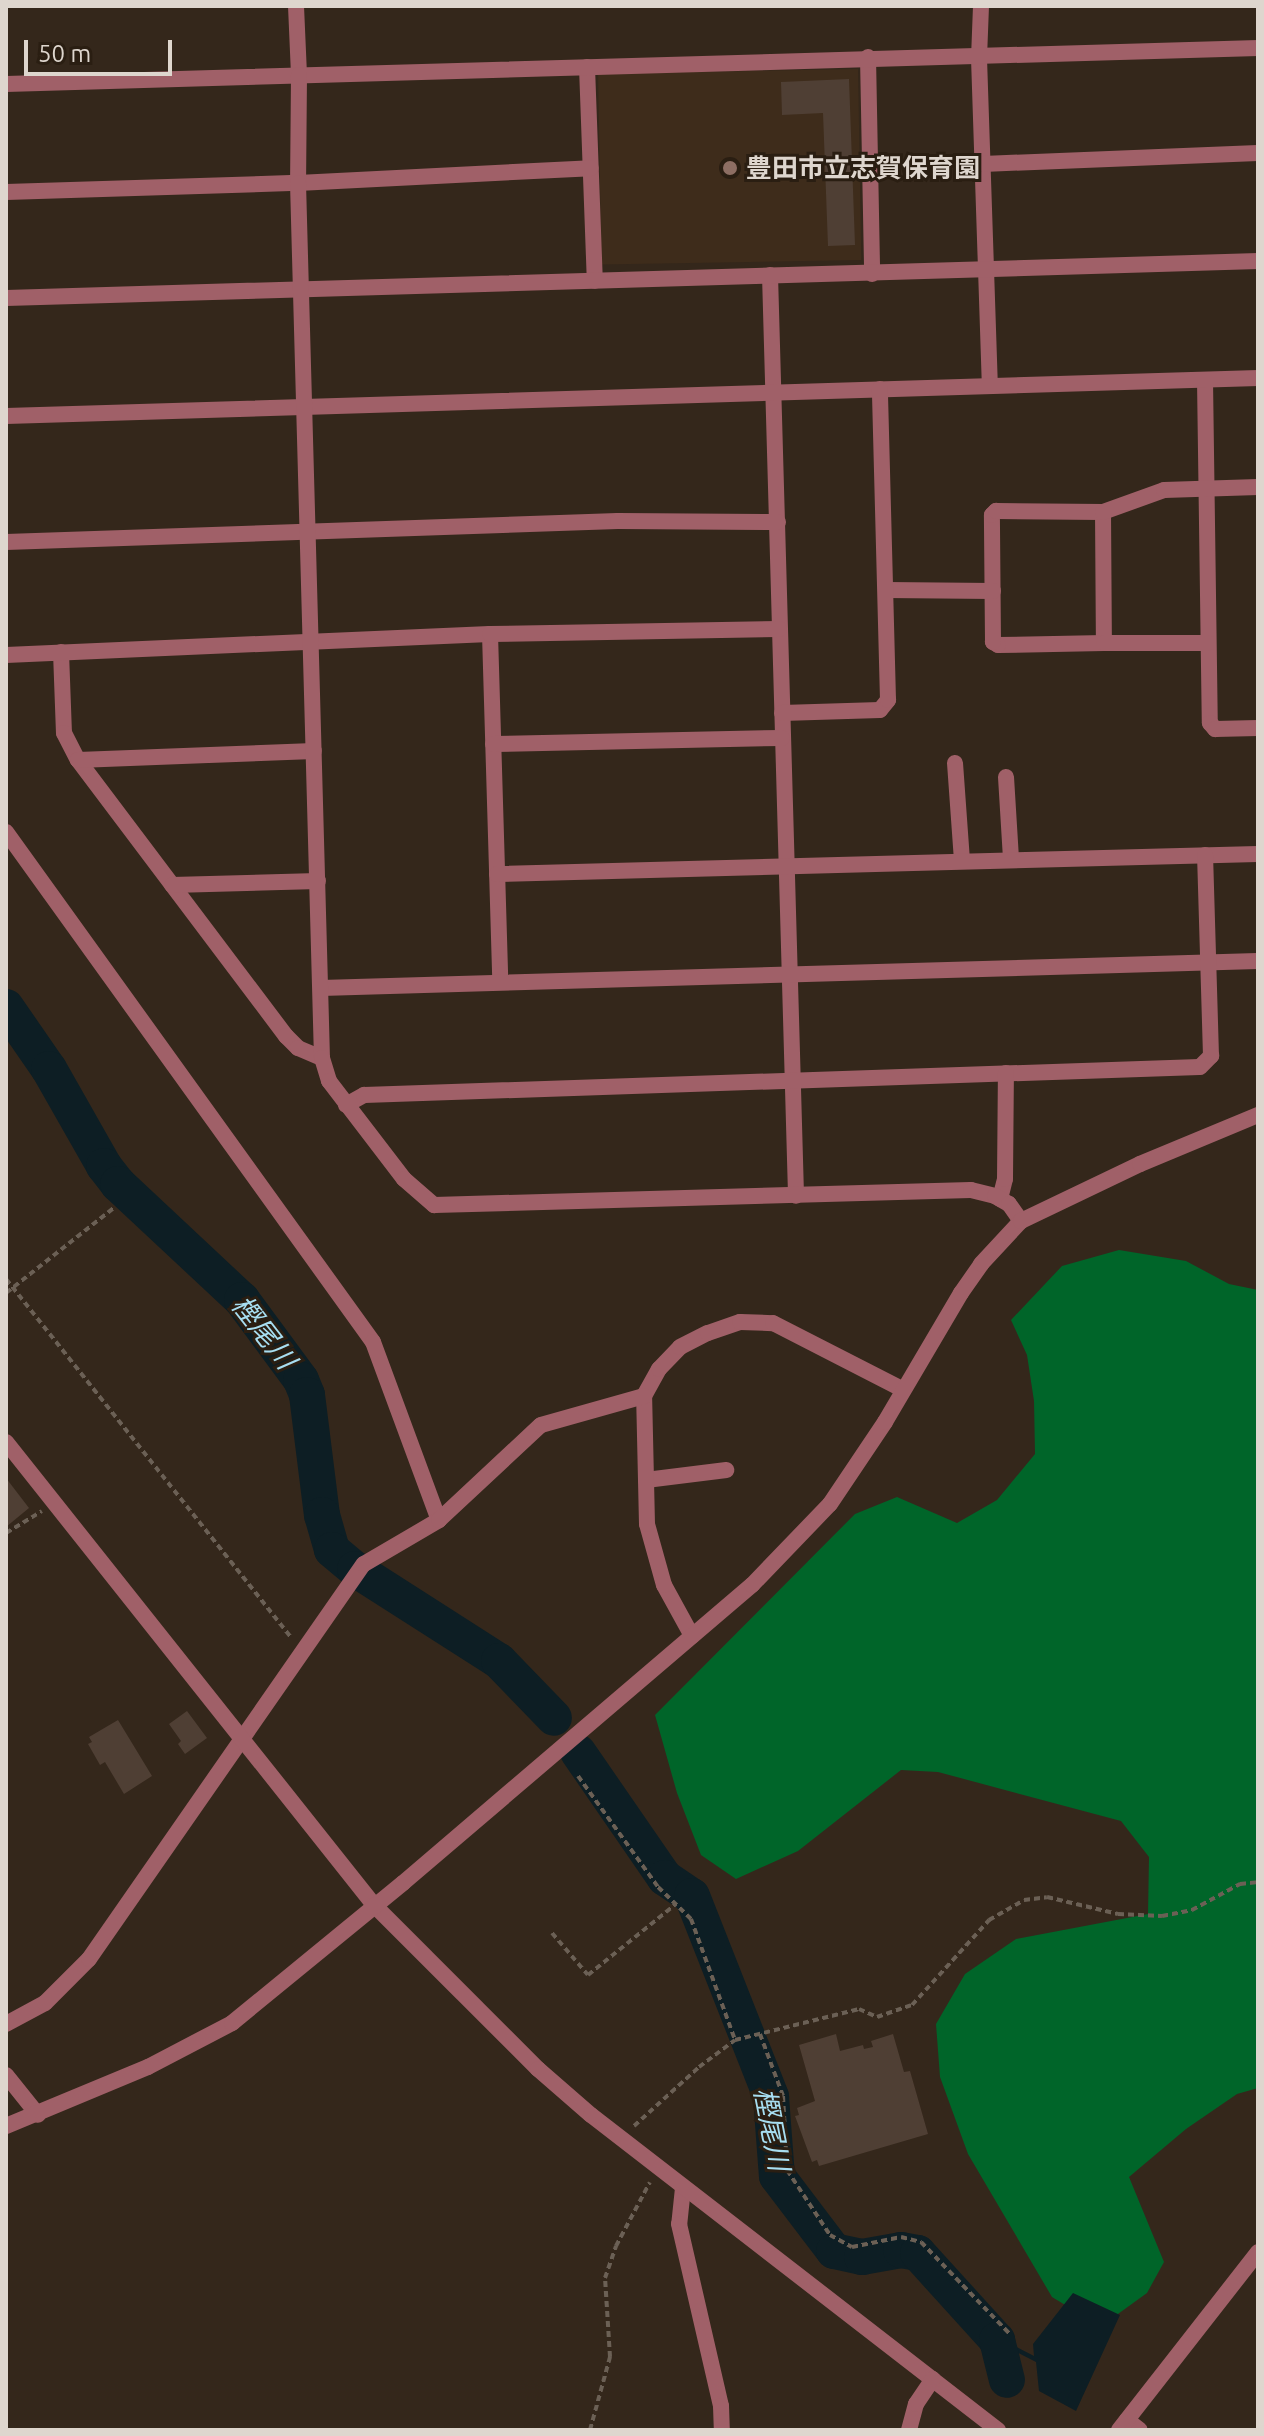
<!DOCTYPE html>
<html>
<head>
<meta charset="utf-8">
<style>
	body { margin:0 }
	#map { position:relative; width:1264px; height:2436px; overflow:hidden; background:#34271b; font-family:Ubuntu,"Noto Sans JP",sans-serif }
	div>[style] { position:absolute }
	.built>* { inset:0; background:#3e2c1b; transform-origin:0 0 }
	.forest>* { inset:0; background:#006529 }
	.water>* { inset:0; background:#0d1e24 }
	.river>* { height:36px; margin:-18px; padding:0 18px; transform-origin:18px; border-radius:18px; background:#0d1e24 }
	.building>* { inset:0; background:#4f3f34 }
	.path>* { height:4px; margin-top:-2px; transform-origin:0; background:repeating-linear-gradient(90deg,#6b6055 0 6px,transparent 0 10px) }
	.minor>* { height:16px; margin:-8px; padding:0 8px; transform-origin:8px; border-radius:8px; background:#a06068 }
	.tertiary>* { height:16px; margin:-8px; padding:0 8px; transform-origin:8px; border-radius:8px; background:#a06068 }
	.dots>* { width:22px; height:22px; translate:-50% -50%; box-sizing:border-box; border:4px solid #2a1e12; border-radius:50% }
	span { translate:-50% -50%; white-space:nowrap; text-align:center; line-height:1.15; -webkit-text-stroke:6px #2a1e12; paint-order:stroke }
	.poi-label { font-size:26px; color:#ded6ce; font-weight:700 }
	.left { translate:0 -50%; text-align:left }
	.water-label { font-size:28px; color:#a7def1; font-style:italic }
	.frame { position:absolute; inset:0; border:8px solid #ded6ce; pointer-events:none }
	.scale { position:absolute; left:24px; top:40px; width:148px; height:36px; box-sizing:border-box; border:4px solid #ded6ce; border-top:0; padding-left:10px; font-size:24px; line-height:28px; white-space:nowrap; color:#ded6ce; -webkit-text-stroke:6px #2a1e12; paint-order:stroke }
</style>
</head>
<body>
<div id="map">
	<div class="built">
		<i style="left:858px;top:69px;width:191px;height:260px;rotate:89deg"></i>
	</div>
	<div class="forest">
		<i style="clip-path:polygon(1119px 1250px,1186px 1261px,1229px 1284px,1258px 1290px,1258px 2088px,1237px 2094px,1186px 2129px,1129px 2177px,1164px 2262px,1147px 2293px,1111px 2319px,1085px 2317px,1052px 2297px,968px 2154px,940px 2077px,936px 2024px,965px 1974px,1016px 1939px,1148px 1914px,1149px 1857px,1121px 1821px,938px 1772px,901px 1770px,798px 1851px,736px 1879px,701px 1855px,677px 1793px,655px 1715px,855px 1514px,897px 1497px,957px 1523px,997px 1500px,1035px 1454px,1034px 1401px,1027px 1355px,1011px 1320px,1062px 1266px)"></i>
	</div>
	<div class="water">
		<i style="clip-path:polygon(1073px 2293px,1120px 2315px,1076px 2411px,1039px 2391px,1036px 2362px,1003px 2345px,1005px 2341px,1034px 2356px,1033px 2344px)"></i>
	</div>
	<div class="river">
		<i style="left:6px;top:1007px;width:75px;rotate:55.3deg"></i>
		<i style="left:49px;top:1069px;width:112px;rotate:60.4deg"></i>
		<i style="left:104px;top:1166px;width:23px;rotate:52deg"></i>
		<i style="left:118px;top:1184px;width:170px;rotate:43.1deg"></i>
		<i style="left:242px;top:1300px;width:99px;rotate:53.6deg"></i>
		<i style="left:301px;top:1380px;width:16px;rotate:68deg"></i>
		<i style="left:307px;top:1395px;width:121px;rotate:82.9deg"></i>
		<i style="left:322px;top:1515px;width:36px;rotate:74deg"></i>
		<i style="left:332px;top:1550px;width:30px;rotate:40deg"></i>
		<i style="left:355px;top:1569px;width:171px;rotate:32.6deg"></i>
		<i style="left:499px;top:1661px;width:79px;rotate:46deg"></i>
		<i style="left:578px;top:1752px;width:153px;rotate:55.4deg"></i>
		<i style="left:665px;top:1878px;width:32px;rotate:34deg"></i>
		<i style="left:692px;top:1896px;width:216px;rotate:68.5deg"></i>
		<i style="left:771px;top:2097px;width:79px;rotate:85.7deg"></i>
		<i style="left:777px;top:2176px;width:94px;rotate:52.8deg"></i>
		<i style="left:834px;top:2251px;width:29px;rotate:12deg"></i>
		<i style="left:862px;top:2257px;width:40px;rotate:-10deg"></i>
		<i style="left:901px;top:2250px;width:17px;rotate:10deg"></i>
		<i style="left:918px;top:2253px;width:118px;rotate:47.8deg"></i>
		<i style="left:997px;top:2340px;width:41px;rotate:76deg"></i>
	</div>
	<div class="building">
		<i style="clip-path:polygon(849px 79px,855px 245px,828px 246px,823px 113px,782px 115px,781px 82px)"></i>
		<i style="clip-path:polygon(6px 1478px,29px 1508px,6px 1527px)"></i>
		<i style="clip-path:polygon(187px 1711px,207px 1738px,185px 1754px,178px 1744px,181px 1741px,169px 1724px)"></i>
		<i style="clip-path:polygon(118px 1720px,152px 1776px,124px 1794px,105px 1762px,100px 1765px,88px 1744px,92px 1742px,89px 1737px)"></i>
		<i style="clip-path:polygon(836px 2034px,840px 2051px,863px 2045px,864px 2049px,873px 2047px,871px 2041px,893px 2034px,904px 2072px,910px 2071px,928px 2134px,819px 2166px,817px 2160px,812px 2162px,795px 2116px,799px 2115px,797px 2108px,815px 2101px,799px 2045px)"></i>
	</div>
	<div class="path">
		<i style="left:6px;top:1279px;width:458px;rotate:51.5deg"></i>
		<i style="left:6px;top:1293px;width:139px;rotate:-38.3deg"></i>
		<i style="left:6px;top:1533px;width:42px;rotate:-31.4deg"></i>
		<i style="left:578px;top:1776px;width:137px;rotate:54.2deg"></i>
		<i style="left:658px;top:1887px;width:46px;rotate:44.1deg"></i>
		<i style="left:691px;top:1919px;width:129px;rotate:70deg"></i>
		<i style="left:552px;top:1933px;width:55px;rotate:49.4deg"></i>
		<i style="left:588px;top:1975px;width:113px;rotate:-38.9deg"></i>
		<i style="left:760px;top:2034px;width:66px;rotate:69.6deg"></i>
		<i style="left:783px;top:2096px;width:74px;rotate:86.9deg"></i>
		<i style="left:787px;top:2170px;width:78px;rotate:56.5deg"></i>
		<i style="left:830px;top:2235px;width:25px;rotate:29deg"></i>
		<i style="left:852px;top:2247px;width:50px;rotate:-11.5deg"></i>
		<i style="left:901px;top:2237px;width:21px;rotate:14deg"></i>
		<i style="left:921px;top:2242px;width:127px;rotate:46deg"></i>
		<i style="left:634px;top:2126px;width:88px;rotate:-42.2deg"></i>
		<i style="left:699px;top:2067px;width:45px;rotate:-36.9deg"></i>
		<i style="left:735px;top:2040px;width:128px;rotate:-14deg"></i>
		<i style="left:859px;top:2009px;width:20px;rotate:24deg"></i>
		<i style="left:877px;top:2017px;width:37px;rotate:-19deg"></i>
		<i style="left:912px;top:2005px;width:115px;rotate:-47.8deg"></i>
		<i style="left:989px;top:1920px;width:40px;rotate:-29.7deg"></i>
		<i style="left:1024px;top:1900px;width:23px;rotate:-7deg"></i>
		<i style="left:1047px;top:1897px;width:73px;rotate:13.5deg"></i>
		<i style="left:1118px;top:1914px;width:44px;rotate:2.6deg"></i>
		<i style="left:1162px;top:1916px;width:31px;rotate:-11deg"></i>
		<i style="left:1192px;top:1910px;width:55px;rotate:-28.4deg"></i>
		<i style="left:1240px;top:1884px;width:18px;rotate:-6deg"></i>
		<i style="left:590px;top:2430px;width:76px;rotate:-74.7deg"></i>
		<i style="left:610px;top:2357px;width:79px;rotate:-93.6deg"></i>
		<i style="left:605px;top:2278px;width:34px;rotate:-71deg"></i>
		<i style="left:616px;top:2246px;width:72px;rotate:-62deg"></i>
	</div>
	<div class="minor">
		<i style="left:296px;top:6px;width:69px;rotate:87.5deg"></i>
		<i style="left:981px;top:6px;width:52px;rotate:92.2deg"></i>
		<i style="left:979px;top:58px;width:328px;rotate:88.1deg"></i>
		<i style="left:868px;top:57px;width:217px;rotate:88.9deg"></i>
		<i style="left:587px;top:67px;width:214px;rotate:87.9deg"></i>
		<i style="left:6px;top:84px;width:1253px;rotate:-1.65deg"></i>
		<i style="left:983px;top:164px;width:275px;rotate:-2.3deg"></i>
		<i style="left:6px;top:192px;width:292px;rotate:-1.8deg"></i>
		<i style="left:298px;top:183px;width:293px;rotate:-2.9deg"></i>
		<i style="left:770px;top:275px;width:921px;rotate:88.38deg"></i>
		<i style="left:6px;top:298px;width:1253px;rotate:-1.69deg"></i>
		<i style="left:1205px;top:380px;width:343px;rotate:89.2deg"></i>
		<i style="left:1210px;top:723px;width:8px;rotate:50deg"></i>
		<i style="left:1215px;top:729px;width:43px;rotate:-1.3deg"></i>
		<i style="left:6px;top:416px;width:1253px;rotate:-1.74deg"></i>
		<i style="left:1103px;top:512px;width:131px;rotate:89.6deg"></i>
		<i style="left:1104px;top:643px;width:106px;rotate:178.9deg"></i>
		<i style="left:998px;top:645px;width:6px;rotate:-149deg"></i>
		<i style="left:993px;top:642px;width:127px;rotate:-90.5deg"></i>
		<i style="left:992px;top:515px;width:6px;rotate:-45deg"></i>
		<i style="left:996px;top:511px;width:107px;rotate:0.5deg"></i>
		<i style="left:1103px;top:512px;width:65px;rotate:-19.8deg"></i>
		<i style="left:1164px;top:490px;width:94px;rotate:-1.8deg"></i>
		<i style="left:6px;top:542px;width:612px;rotate:-1.97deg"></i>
		<i style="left:618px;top:521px;width:160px;rotate:0.4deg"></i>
		<i style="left:886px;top:590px;width:107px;rotate:0.5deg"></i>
		<i style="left:490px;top:634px;width:346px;rotate:88.3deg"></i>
		<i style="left:1104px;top:643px;width:104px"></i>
		<i style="left:61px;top:652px;width:81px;rotate:87.9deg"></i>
		<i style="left:64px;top:733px;width:30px;rotate:63deg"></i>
		<i style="left:78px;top:760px;width:346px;rotate:53deg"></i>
		<i style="left:286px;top:1036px;width:17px;rotate:45deg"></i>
		<i style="left:298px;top:1048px;width:26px;rotate:23deg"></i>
		<i style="left:6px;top:655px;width:484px;rotate:-2.5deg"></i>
		<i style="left:490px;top:634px;width:289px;rotate:-1deg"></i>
		<i style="left:782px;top:713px;width:98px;rotate:-1.8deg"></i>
		<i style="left:880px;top:710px;width:13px;rotate:-51deg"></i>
		<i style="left:888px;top:700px;width:311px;rotate:-91.5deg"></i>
		<i style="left:493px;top:744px;width:289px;rotate:-1.2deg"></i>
		<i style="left:78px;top:760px;width:236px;rotate:-2.2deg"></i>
		<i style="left:955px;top:763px;width:97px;rotate:85.9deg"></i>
		<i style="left:1006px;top:777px;width:82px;rotate:86.5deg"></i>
		<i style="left:6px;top:832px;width:628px;rotate:54.26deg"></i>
		<i style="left:373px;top:1342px;width:190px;rotate:69.7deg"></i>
		<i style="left:497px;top:874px;width:761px;rotate:-1.51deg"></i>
		<i style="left:172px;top:885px;width:146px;rotate:-1.6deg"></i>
		<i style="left:321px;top:988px;width:937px;rotate:-1.65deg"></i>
		<i style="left:346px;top:1105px;width:21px;rotate:-29deg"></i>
		<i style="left:364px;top:1095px;width:836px;rotate:-1.92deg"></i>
		<i style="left:1200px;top:1067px;width:16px;rotate:-45deg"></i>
		<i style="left:1211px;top:1056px;width:201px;rotate:-91.7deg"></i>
		<i style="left:1000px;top:1199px;width:21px;rotate:-76deg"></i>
		<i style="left:1005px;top:1179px;width:106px;rotate:-89.5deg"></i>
		<i style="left:646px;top:1480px;width:81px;rotate:-7.1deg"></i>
		<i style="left:692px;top:1636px;width:58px;rotate:-118.8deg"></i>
		<i style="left:664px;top:1585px;width:63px;rotate:-105.6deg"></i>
		<i style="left:647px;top:1524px;width:128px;rotate:-91.3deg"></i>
		<i style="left:644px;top:1396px;width:31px;rotate:-61deg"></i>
		<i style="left:659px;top:1369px;width:30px;rotate:-46deg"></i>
		<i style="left:680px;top:1347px;width:31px;rotate:-27deg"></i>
		<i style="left:708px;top:1333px;width:34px;rotate:-19deg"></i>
		<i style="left:740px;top:1322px;width:33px;rotate:2deg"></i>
		<i style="left:773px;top:1323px;width:145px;rotate:27.1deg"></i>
		<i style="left:6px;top:2024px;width:44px;rotate:-28.3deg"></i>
		<i style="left:45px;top:2003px;width:62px;rotate:-45deg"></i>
		<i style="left:89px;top:1959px;width:481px;rotate:-55.2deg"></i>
		<i style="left:364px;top:1564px;width:87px;rotate:-30.4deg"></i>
		<i style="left:439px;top:1520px;width:139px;rotate:-43deg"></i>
		<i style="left:541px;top:1425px;width:107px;rotate:-15.7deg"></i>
		<i style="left:6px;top:2075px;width:51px;rotate:51.3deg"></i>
		<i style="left:683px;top:2188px;width:36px;rotate:96deg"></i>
		<i style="left:679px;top:2224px;width:187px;rotate:77deg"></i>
		<i style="left:721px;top:2406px;width:24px;rotate:88deg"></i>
		<i style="left:1127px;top:2420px;width:16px;rotate:38deg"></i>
		<i style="left:1119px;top:2430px;width:226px;rotate:-52deg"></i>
	</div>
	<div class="tertiary">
		<i style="left:299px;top:75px;width:108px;rotate:90.5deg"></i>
		<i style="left:298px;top:183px;width:875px;rotate:88.43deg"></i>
		<i style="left:322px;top:1058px;width:24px;rotate:73deg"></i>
		<i style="left:329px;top:1081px;width:123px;rotate:52.6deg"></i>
		<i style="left:404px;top:1179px;width:40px;rotate:41deg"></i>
		<i style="left:434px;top:1205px;width:537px;rotate:-1.6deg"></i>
		<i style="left:971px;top:1190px;width:25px;rotate:14deg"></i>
		<i style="left:995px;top:1196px;width:16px;rotate:30deg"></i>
		<i style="left:1009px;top:1204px;width:21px;rotate:55deg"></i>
		<i style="left:6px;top:1442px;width:591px;rotate:51.52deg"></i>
		<i style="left:374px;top:1905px;width:232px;rotate:45deg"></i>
		<i style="left:538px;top:2069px;width:70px;rotate:41deg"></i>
		<i style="left:591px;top:2115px;width:515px;rotate:37.74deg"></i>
		<i style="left:6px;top:2126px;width:154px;rotate:-22.6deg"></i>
		<i style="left:148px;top:2067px;width:95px;rotate:-27.6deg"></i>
		<i style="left:232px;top:2023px;width:221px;rotate:-39.3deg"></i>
		<i style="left:403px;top:1883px;width:459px;rotate:-40.5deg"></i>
		<i style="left:752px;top:1585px;width:112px;rotate:-46.1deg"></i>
		<i style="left:830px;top:1504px;width:99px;rotate:-56.1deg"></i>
		<i style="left:885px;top:1422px;width:150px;rotate:-59.5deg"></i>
		<i style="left:961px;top:1293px;width:35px;rotate:-55deg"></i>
		<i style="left:981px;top:1264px;width:59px;rotate:-47.1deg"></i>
		<i style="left:1021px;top:1221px;width:132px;rotate:-25.6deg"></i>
		<i style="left:1140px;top:1164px;width:128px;rotate:-22.6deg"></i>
		<i style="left:909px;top:2430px;width:27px;rotate:-75deg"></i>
		<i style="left:916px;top:2404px;width:30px;rotate:-56deg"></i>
	</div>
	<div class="dots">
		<i style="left:730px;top:168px;background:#8d6e63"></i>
	</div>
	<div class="poi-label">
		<span class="left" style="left:746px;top:168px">豊田市立志賀保育園</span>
	</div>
	<div class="water-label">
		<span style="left:264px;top:1332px;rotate:52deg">樫尾川</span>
		<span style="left:772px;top:2129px;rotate:79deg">樫尾川</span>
	</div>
	<div class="frame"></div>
	<div class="scale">50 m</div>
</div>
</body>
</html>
